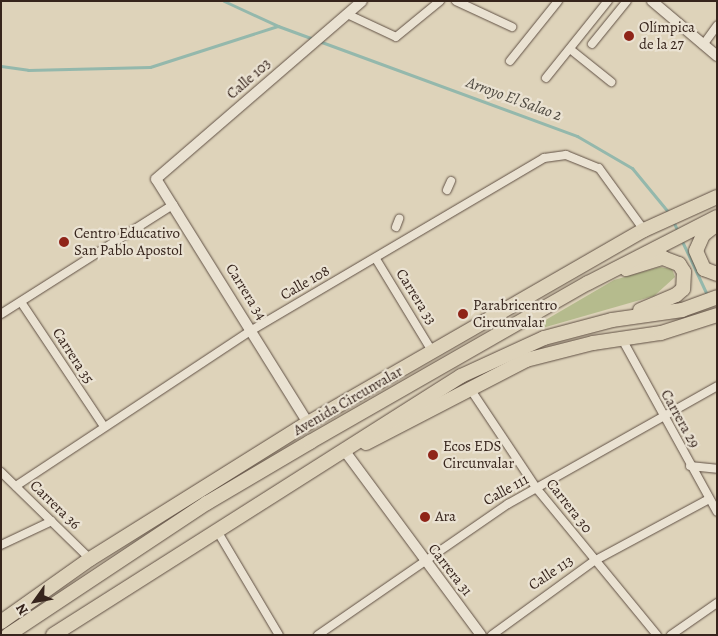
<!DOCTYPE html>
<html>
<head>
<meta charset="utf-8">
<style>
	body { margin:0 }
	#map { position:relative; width:718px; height:636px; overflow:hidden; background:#ded3ba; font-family:Alegreya,serif }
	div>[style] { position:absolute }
	.green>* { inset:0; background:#b5bb8d }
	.stream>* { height:3px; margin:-1.5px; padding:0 1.5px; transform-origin:1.5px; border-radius:1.5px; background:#94b8ac }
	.roads { filter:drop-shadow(0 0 1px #605044) drop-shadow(0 0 1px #605044) }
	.minor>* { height:8px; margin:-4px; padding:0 4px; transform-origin:4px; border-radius:4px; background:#eae2d2 }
	.tertiary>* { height:10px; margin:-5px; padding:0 5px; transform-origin:5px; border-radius:5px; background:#eae2d2 }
	.trunk>* { height:14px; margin:-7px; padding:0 7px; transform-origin:7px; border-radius:7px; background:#ded3ba }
	.dots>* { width:14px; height:14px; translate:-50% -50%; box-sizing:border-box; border:2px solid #eae2d2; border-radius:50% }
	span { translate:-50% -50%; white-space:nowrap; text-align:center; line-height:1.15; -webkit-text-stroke:4.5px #eae2d2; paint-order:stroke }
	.poi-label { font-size:15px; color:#36241c }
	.left { translate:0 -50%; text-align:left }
	.street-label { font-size:15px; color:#36241c }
	.water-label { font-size:16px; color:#4e4940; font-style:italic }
	.frame { position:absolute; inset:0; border:2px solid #36241c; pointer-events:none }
	.north { position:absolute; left:10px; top:576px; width:50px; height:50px; -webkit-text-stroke:4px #eae2d2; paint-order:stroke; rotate:238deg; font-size:14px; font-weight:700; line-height:20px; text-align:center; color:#36241c }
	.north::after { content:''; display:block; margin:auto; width:18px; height:22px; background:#36241c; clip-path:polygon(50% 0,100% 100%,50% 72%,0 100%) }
</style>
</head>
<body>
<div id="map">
	<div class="green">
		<i style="clip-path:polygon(660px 267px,672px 269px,675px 277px,654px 296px,539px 329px,537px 325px,614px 280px)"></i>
	</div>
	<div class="stream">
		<i style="left:224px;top:1px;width:60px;rotate:24.8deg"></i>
		<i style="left:278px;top:26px;width:319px;rotate:20.2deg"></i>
		<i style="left:577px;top:136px;width:64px;rotate:30.2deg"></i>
		<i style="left:632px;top:168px;width:58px;rotate:50.6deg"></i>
		<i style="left:1px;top:66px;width:27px;rotate:8deg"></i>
		<i style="left:28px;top:70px;width:122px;rotate:-1.4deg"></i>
		<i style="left:150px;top:67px;width:134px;rotate:-17.8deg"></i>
		<i style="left:673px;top:221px;width:14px;rotate:65deg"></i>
		<i style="left:681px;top:239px;width:64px;rotate:65deg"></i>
	</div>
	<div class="roads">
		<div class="minor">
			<i style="left:456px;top:1px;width:62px;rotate:24.9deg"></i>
			<i style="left:347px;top:14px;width:54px;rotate:25.1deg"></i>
			<i style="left:396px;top:37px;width:57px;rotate:-39.3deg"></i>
			<i style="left:592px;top:44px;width:55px;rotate:-50.9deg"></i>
			<i style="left:703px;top:45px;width:24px;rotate:-54deg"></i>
			<i style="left:570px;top:49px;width:53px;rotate:38.8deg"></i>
			<i style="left:510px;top:61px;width:77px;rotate:-51.3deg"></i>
			<i style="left:546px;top:78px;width:99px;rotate:-51.2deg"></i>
			<i style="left:447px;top:190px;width:10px;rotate:-66deg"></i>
			<i style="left:396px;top:227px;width:9px;rotate:-69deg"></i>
			<i style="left:376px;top:259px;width:108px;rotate:58.7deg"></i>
			<i style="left:21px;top:302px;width:148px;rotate:56.3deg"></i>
			<i style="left:1px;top:314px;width:204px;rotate:-32.4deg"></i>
			<i style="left:622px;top:339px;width:197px;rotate:61.2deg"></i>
			<i style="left:469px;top:387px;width:123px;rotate:56.3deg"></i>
			<i style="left:537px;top:489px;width:189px;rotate:50.6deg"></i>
			<i style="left:690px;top:466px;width:27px;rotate:6deg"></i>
			<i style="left:1px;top:472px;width:124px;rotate:44.3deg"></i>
			<i style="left:16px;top:486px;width:283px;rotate:-33.5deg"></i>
			<i style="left:252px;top:330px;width:339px;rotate:-30.5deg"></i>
			<i style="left:544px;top:158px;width:22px;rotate:-8deg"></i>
			<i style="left:566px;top:155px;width:35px;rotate:22deg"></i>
			<i style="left:599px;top:168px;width:77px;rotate:54deg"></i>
			<i style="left:216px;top:529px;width:123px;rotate:59.3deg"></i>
			<i style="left:1px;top:545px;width:56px;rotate:-25.2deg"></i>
			<i style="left:318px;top:635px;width:231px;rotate:-34.6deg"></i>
			<i style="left:508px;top:504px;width:240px;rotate:-29.4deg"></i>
			<i style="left:492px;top:635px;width:126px;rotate:-36deg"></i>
			<i style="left:594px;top:561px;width:131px;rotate:-28.3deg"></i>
			<i style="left:671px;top:635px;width:56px;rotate:-34.8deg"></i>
		</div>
		<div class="tertiary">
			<i style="left:652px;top:1px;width:85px;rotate:40.2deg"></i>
			<i style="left:308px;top:423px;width:287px;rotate:-121.9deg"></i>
			<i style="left:156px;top:179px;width:272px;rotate:-40.8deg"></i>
			<i style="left:344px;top:450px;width:230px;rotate:53.5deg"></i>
		</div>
		<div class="trunk">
			<i style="left:717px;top:224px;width:18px;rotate:142deg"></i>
			<i style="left:703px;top:235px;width:17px;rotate:114deg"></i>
			<i style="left:696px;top:251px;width:20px;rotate:66deg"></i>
			<i style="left:704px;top:269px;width:14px;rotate:21deg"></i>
			<i style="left:626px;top:269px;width:39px;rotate:-17deg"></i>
			<i style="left:663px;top:258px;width:17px;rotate:21deg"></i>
			<i style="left:679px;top:264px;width:9px;rotate:58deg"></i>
			<i style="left:684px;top:272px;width:17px;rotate:93deg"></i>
			<i style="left:683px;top:289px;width:9px;rotate:139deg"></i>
			<i style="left:676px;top:295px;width:39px;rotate:157deg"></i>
			<i style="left:366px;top:443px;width:180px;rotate:-27.4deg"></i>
			<i style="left:526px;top:360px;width:69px;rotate:-14.2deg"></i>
			<i style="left:593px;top:343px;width:69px;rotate:-8.4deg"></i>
			<i style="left:661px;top:333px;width:59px;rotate:-17.8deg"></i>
			<i style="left:1px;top:622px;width:109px;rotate:-35.3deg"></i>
			<i style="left:90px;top:559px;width:257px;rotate:-32deg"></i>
			<i style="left:308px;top:423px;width:387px;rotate:-29.9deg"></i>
			<i style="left:644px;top:230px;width:80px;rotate:-24.3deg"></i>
			<i style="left:8px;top:635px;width:239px;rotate:-33.6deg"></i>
			<i style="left:207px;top:503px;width:120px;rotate:-30.6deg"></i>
			<i style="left:310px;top:442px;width:320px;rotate:-29.8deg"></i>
			<i style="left:588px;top:283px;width:145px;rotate:-27.1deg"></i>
			<i style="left:53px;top:635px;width:483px;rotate:-32.4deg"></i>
			<i style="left:461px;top:376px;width:91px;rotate:-24.6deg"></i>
			<i style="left:544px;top:338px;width:70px;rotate:-14.8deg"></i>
			<i style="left:612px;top:320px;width:71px;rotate:-8.1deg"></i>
			<i style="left:682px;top:310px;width:37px;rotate:-20deg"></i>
		</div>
	</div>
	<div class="dots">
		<i style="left:629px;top:36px;background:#8f2418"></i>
		<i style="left:64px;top:242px;background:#8f2418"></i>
		<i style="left:463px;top:314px;background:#8f2418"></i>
		<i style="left:433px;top:455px;background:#8f2418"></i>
		<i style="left:425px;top:517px;background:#8f2418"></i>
	</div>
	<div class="poi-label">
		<span class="left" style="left:639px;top:36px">Olímpica<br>de la 27</span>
		<span class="left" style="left:74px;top:242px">Centro Educativo<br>San Pablo Apostol</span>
		<span class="left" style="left:473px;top:314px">Parabricentro<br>Circunvalar</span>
		<span class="left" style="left:443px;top:455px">Ecos EDS<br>Circunvalar</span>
		<span class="left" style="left:435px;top:517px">Ara</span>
	</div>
	<div class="street-label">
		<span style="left:249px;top:79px;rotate:-41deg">Calle 103</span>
		<span style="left:305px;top:283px;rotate:-30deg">Calle 108</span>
		<span style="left:246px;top:292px;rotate:58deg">Carrera 34</span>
		<span style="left:416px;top:297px;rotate:58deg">Carrera 33</span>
		<span style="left:73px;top:356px;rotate:57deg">Carrera 35</span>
		<span style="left:348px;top:401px;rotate:-30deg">Avenida Circunvalar</span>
		<span style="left:680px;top:419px;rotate:61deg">Carrera 29</span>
		<span style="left:506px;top:490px;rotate:-29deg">Calle 111</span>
		<span style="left:55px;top:505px;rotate:44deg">Carrera 36</span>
		<span style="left:569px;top:506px;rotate:52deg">Carrera 30</span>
		<span style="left:450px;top:570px;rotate:52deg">Carrera 31</span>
		<span style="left:551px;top:573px;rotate:-34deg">Calle 113</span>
	</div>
	<div class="water-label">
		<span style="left:514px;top:99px;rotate:20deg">Arroyo El Salao 2</span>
	</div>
	<div class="frame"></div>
	<div class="north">N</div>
</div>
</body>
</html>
